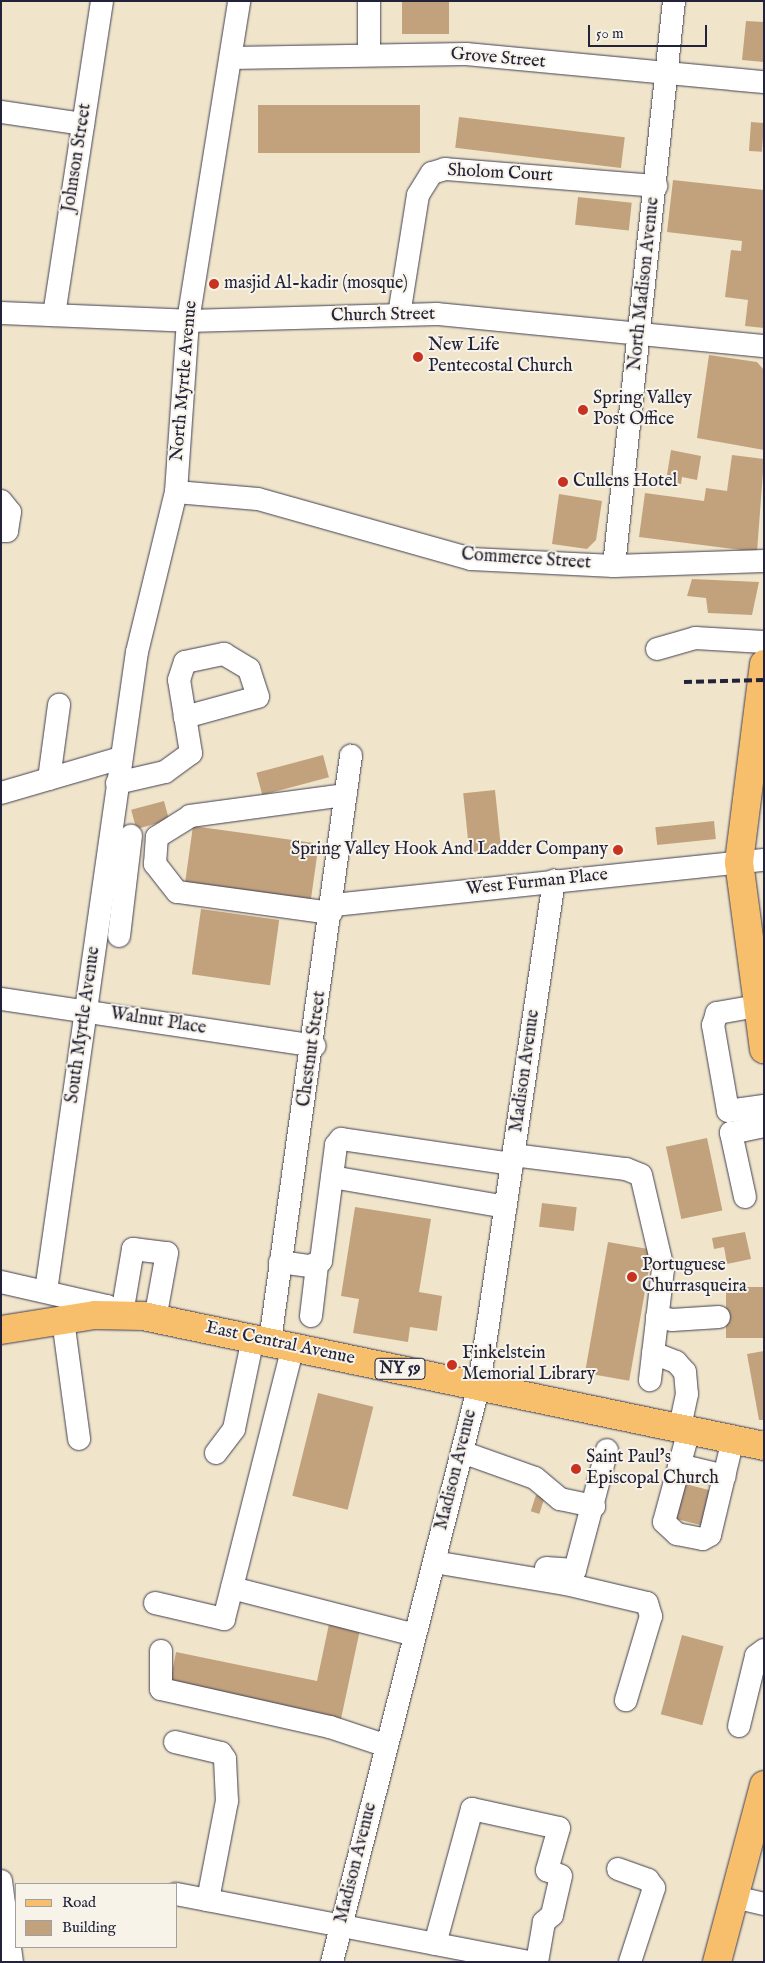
<!DOCTYPE html>
<html>
<head>
<meta charset="utf-8">
<style>
	body { margin:0 }
	#map { position:relative; width:765px; height:1963px; overflow:hidden; background:#f0e5cb; font-family:"IM FELL English",serif }
	div>[style] { position:absolute }
	.building>* { inset:0; background:#c2a27d; transform-origin:0 0 }
	.roads { filter:drop-shadow(0 0 1px #413f51) drop-shadow(0 0 1px #413f51) }
	.minor>* { height:22px; margin:-11px; padding:0 11px; transform-origin:11px; border-radius:11px; background:#fff }
	.major>* { height:28px; margin:-14px; padding:0 14px; transform-origin:14px; border-radius:14px; background:#f7bf6c }
	.rail>* { height:4px; margin-top:-2px; transform-origin:0; background:repeating-linear-gradient(90deg,#22223b 0 8px,transparent 0 12px) }
	.dots>* { width:14px; height:14px; translate:-50% -50%; box-sizing:border-box; border:2px solid #f7f3e8; border-radius:50% }
	span { translate:-50% -50%; white-space:nowrap; text-align:center; line-height:1.15; -webkit-text-stroke:4px #f7f3e8; paint-order:stroke }
	.shield-label span { padding:1px 4px; background:#f7f3e8; border:1px solid; border-radius:4px; -webkit-text-stroke-width:0 }
	.shield-label { font-size:16px; color:#22223b; font-weight:700 }
	.street-label { font-size:18px; color:#22223b }
	.poi-label { font-size:18px; color:#22223b }
	.left { translate:0 -50%; text-align:left }
	.right { translate:-100% -50%; text-align:right }
	.frame { position:absolute; inset:0; border:2px solid #22223b; pointer-events:none }
	.legend { position:absolute; left:15px; top:1883px; width:162px; height:65px; box-sizing:border-box; background:#f7f3e8; border:1px solid #a29fa3; margin:0; padding:6px 9px; list-style:none; font-size:15px; color:#22223b }
	.legend li { display:flex; align-items:center; gap:10px; height:25px }
	.legend b { width:25px; border:1px solid #a29fa3 }
	.scale { position:absolute; left:588px; top:25px; width:119px; height:22px; box-sizing:border-box; border:2px solid #22223b; border-top:0; padding-left:6px; font-size:15px; line-height:18px; white-space:nowrap; color:#22223b; -webkit-text-stroke:4px #f7f3e8; paint-order:stroke }
</style>
</head>
<body>
<div id="map">
	<div class="building">
		<i style="left:402px;top:1px;width:47px;height:33px"></i>
		<i style="clip-path:polygon(746px 21px,764px 22px,764px 62px,742px 60px)"></i>
		<i style="left:420px;top:105px;width:48px;height:162px;rotate:90deg"></i>
		<i style="left:459px;top:117px;width:167px;height:31px;rotate:7deg"></i>
		<i style="left:751px;top:122px;width:13px;height:29px;rotate:4deg"></i>
		<i style="clip-path:polygon(673px 180px,764px 190px,764px 328px,745px 326px,748px 300px,725px 297px,731px 250px,741px 251px,742px 241px,667px 232px)"></i>
		<i style="left:578px;top:197px;width:54px;height:28px;rotate:6deg"></i>
		<i style="clip-path:polygon(709px 355px,757px 362px,764px 370px,764px 450px,697px 438px)"></i>
		<i style="clip-path:polygon(671px 450px,701px 456px,697px 480px,682px 477px,681px 484px,666px 481px)"></i>
		<i style="clip-path:polygon(732px 455px,764px 459px,757px 552px,639px 537px,645px 493px,704px 501px,706px 488px,727px 491px)"></i>
		<i style="clip-path:polygon(559px 494px,602px 501px,596px 540px,587px 549px,552px 544px)"></i>
		<i style="clip-path:polygon(692px 579px,759px 582px,752px 615px,708px 613px,706px 598px,687px 596px)"></i>
		<i style="left:323px;top:755px;width:23px;height:69px;rotate:75deg"></i>
		<i style="left:495px;top:790px;width:62px;height:32px;rotate:84deg"></i>
		<i style="left:164px;top:801px;width:20px;height:34px;rotate:75deg"></i>
		<i style="left:714px;top:821px;width:18px;height:59px;rotate:84deg"></i>
		<i style="left:193px;top:826px;width:127px;height:57px;rotate:8deg"></i>
		<i style="left:201px;top:909px;width:79px;height:66px;rotate:8deg"></i>
		<i style="left:707px;top:1138px;width:74px;height:42px;rotate:78deg"></i>
		<i style="left:542px;top:1203px;width:35px;height:24px;rotate:7deg"></i>
		<i style="clip-path:polygon(355px 1207px,431px 1219px,419px 1292px,442px 1296px,437px 1331px,410px 1327px,408px 1342px,353px 1333px,359px 1299px,341px 1296px)"></i>
		<i style="clip-path:polygon(745px 1232px,751px 1259px,727px 1264px,724px 1247px,714px 1249px,712px 1238px)"></i>
		<i style="left:608px;top:1242px;width:45px;height:133px;rotate:10deg"></i>
		<i style="left:764px;top:1287px;width:51px;height:38px;rotate:90deg"></i>
		<i style="clip-path:polygon(764px 1351px,764px 1420px,759px 1420px,747px 1354px)"></i>
		<i style="left:318px;top:1393px;width:57px;height:106px;rotate:14deg"></i>
		<i style="left:681px;top:1483px;width:33px;height:36px;rotate:14deg"></i>
		<i style="left:536px;top:1495px;width:9px;height:17px;rotate:18deg"></i>
		<i style="clip-path:polygon(330px 1619px,361px 1625px,341px 1719px,170px 1683px,176px 1652px,317px 1681px)"></i>
		<i style="left:682px;top:1635px;width:43px;height:82px;rotate:15deg"></i>
	</div>
	<div class="roads">
		<div class="minor">
			<i style="left:369px;top:1px;width:54px;rotate:90deg"></i>
			<i style="left:231px;top:58px;width:235px;rotate:-1deg"></i>
			<i style="left:466px;top:54px;width:299px;rotate:5.4deg"></i>
			<i style="left:1px;top:112px;width:83px;rotate:8.3deg"></i>
			<i style="left:1px;top:313px;width:187px;rotate:2.4deg"></i>
			<i style="left:188px;top:321px;width:249px;rotate:-1.6deg"></i>
			<i style="left:437px;top:314px;width:329px;rotate:5.6deg"></i>
			<i style="left:54px;top:315px;width:318px;rotate:-81.3deg"></i>
			<i style="left:399px;top:315px;width:121px;rotate:-81deg"></i>
			<i style="left:418px;top:195px;width:26px;rotate:-58deg"></i>
			<i style="left:432px;top:173px;width:14px;rotate:-17deg"></i>
			<i style="left:445px;top:169px;width:212px;rotate:4.6deg"></i>
			<i style="left:176px;top:492px;width:82px;rotate:4.9deg"></i>
			<i style="left:258px;top:499px;width:221px;rotate:15.7deg"></i>
			<i style="left:471px;top:559px;width:143px;rotate:2.8deg"></i>
			<i style="left:614px;top:566px;width:150px;rotate:-1.9deg"></i>
			<i style="left:1px;top:501px;width:14px;rotate:51deg"></i>
			<i style="left:10px;top:512px;width:19px;rotate:99deg"></i>
			<i style="left:7px;top:531px;width:6px;rotate:180deg"></i>
			<i style="left:614px;top:566px;width:568px;rotate:-83.94deg"></i>
			<i style="left:657px;top:649px;width:40px;rotate:-16deg"></i>
			<i style="left:695px;top:638px;width:69px;rotate:3.3deg"></i>
			<i style="left:49px;top:779px;width:75px;rotate:-82.3deg"></i>
			<i style="left:117px;top:783px;width:49px;rotate:-12.9deg"></i>
			<i style="left:165px;top:772px;width:32px;rotate:-36deg"></i>
			<i style="left:191px;top:753px;width:74px;rotate:-99.3deg"></i>
			<i style="left:179px;top:680px;width:19px;rotate:-72deg"></i>
			<i style="left:185px;top:662px;width:40px;rotate:-12deg"></i>
			<i style="left:224px;top:654px;width:29px;rotate:31deg"></i>
			<i style="left:249px;top:669px;width:29px;rotate:72deg"></i>
			<i style="left:258px;top:697px;width:76px;rotate:164.7deg"></i>
			<i style="left:1px;top:793px;width:125px;rotate:-16.3deg"></i>
			<i style="left:334px;top:905px;width:432px;rotate:-6deg"></i>
			<i style="left:331px;top:913px;width:155px;rotate:-172.2deg"></i>
			<i style="left:177px;top:892px;width:36px;rotate:-128deg"></i>
			<i style="left:155px;top:864px;width:27px;rotate:-86deg"></i>
			<i style="left:157px;top:837px;width:39px;rotate:-32deg"></i>
			<i style="left:190px;top:816px;width:157px;rotate:-7.7deg"></i>
			<i style="left:119px;top:936px;width:101px;rotate:-83.2deg"></i>
			<i style="left:1px;top:999px;width:317px;rotate:8.5deg"></i>
			<i style="left:757px;top:1006px;width:41px;rotate:170.1deg"></i>
			<i style="left:717px;top:1013px;width:13px;rotate:108deg"></i>
			<i style="left:713px;top:1025px;width:87px;rotate:80.1deg"></i>
			<i style="left:728px;top:1111px;width:36px;rotate:-8deg"></i>
			<i style="left:513px;top:1155px;width:114px;rotate:7.1deg"></i>
			<i style="left:626px;top:1169px;width:16px;rotate:22deg"></i>
			<i style="left:641px;top:1175px;width:97px;rotate:76.8deg"></i>
			<i style="left:663px;top:1269px;width:112px;rotate:96.7deg"></i>
			<i style="left:332px;top:1177px;width:176px;rotate:9.8deg"></i>
			<i style="left:745px;top:1197px;width:66px;rotate:-102.3deg"></i>
			<i style="left:731px;top:1133px;width:34px;rotate:-12deg"></i>
			<i style="left:280px;top:1262px;width:30px;rotate:8deg"></i>
			<i style="left:310px;top:1266px;width:12px;rotate:-24deg"></i>
			<i style="left:321px;top:1261px;width:117px;rotate:-82.6deg"></i>
			<i style="left:336px;top:1145px;width:8px;rotate:-50deg"></i>
			<i style="left:341px;top:1139px;width:173px;rotate:8.3deg"></i>
			<i style="left:1px;top:1282px;width:109px;rotate:12.8deg"></i>
			<i style="left:107px;top:1306px;width:13px;rotate:32deg"></i>
			<i style="left:46px;top:1291px;width:645px;rotate:-81.9deg"></i>
			<i style="left:137px;top:652px;width:165px;rotate:-76.3deg"></i>
			<i style="left:176px;top:492px;width:171px;rotate:-86deg"></i>
			<i style="left:188px;top:321px;width:324px;rotate:-80.9deg"></i>
			<i style="left:122px;top:1314px;width:66px;rotate:-80.4deg"></i>
			<i style="left:133px;top:1249px;width:34px;rotate:7deg"></i>
			<i style="left:167px;top:1253px;width:67px;rotate:100.3deg"></i>
			<i style="left:311px;top:1316px;width:50px;rotate:-83.2deg"></i>
			<i style="left:657px;top:1317px;width:15px;rotate:11deg"></i>
			<i style="left:672px;top:1320px;width:47px;rotate:-3.7deg"></i>
			<i style="left:63px;top:1320px;width:120px;rotate:82.3deg"></i>
			<i style="left:270px;top:1341px;width:591px;rotate:-82.12deg"></i>
			<i style="left:653px;top:1353px;width:25px;rotate:21deg"></i>
			<i style="left:676px;top:1362px;width:13px;rotate:48deg"></i>
			<i style="left:685px;top:1372px;width:22px;rotate:85deg"></i>
			<i style="left:687px;top:1394px;width:35px;rotate:102deg"></i>
			<i style="left:689px;top:1430px;width:95px;rotate:105.2deg"></i>
			<i style="left:664px;top:1522px;width:18px;rotate:43deg"></i>
			<i style="left:677px;top:1534px;width:26px;rotate:11deg"></i>
			<i style="left:703px;top:1539px;width:8px;rotate:-30deg"></i>
			<i style="left:710px;top:1535px;width:99px;rotate:-76.5deg"></i>
			<i style="left:462px;top:1452px;width:77px;rotate:19.6deg"></i>
			<i style="left:535px;top:1478px;width:33px;rotate:40deg"></i>
			<i style="left:560px;top:1499px;width:35px;rotate:12deg"></i>
			<i style="left:216px;top:1453px;width:30px;rotate:-53deg"></i>
			<i style="left:234px;top:1429px;width:93px;rotate:-78.2deg"></i>
			<i style="left:679px;top:1465px;width:47px;rotate:13.4deg"></i>
			<i style="left:434px;top:1562px;width:134px;rotate:9.5deg"></i>
			<i style="left:566px;top:1584px;width:83px;rotate:13.2deg"></i>
			<i style="left:647px;top:1603px;width:14px;rotate:73deg"></i>
			<i style="left:651px;top:1616px;width:88px;rotate:106.6deg"></i>
			<i style="left:546px;top:1568px;width:29px;rotate:4deg"></i>
			<i style="left:575px;top:1570px;width:124px;rotate:-75.1deg"></i>
			<i style="left:232px;top:1588px;width:189px;rotate:14.4deg"></i>
			<i style="left:155px;top:1603px;width:71px;rotate:13.1deg"></i>
			<i style="left:224px;top:1619px;width:282px;rotate:-75.8deg"></i>
			<i style="left:161px;top:1651px;width:38px;rotate:90deg"></i>
			<i style="left:161px;top:1689px;width:173px;rotate:12.7deg"></i>
			<i style="left:330px;top:1727px;width:60px;rotate:18.4deg"></i>
			<i style="left:739px;top:1726px;width:72px;rotate:-76.3deg"></i>
			<i style="left:756px;top:1656px;width:10px;rotate:-37deg"></i>
			<i style="left:175px;top:1742px;width:47px;rotate:13.4deg"></i>
			<i style="left:221px;top:1753px;width:7px;rotate:56deg"></i>
			<i style="left:225px;top:1759px;width:42px;rotate:87.3deg"></i>
			<i style="left:227px;top:1801px;width:101px;rotate:100.9deg"></i>
			<i style="left:618px;top:1869px;width:32px;rotate:20deg"></i>
			<i style="left:648px;top:1880px;width:10px;rotate:53deg"></i>
			<i style="left:654px;top:1888px;width:78px;rotate:108deg"></i>
			<i style="left:1px;top:1881px;width:82px;rotate:82.3deg"></i>
			<i style="left:176px;top:1894px;width:359px;rotate:10.9deg"></i>
			<i style="left:734px;top:1897px;width:31px;rotate:13deg"></i>
			<i style="left:435px;top:1944px;width:140px;rotate:-74.7deg"></i>
			<i style="left:472px;top:1809px;width:89px;rotate:12.3deg"></i>
			<i style="left:559px;top:1828px;width:44px;rotate:105.9deg"></i>
			<i style="left:547px;top:1870px;width:15px;rotate:23deg"></i>
			<i style="left:561px;top:1876px;width:40px;rotate:103deg"></i>
			<i style="left:552px;top:1915px;width:11px;rotate:139deg"></i>
			<i style="left:544px;top:1922px;width:41px;rotate:99.9deg"></i>
			<i style="left:332px;top:1962px;width:595px;rotate:-75.71deg"></i>
			<i style="left:479px;top:1385px;width:510px;rotate:-81.54deg"></i>
		</div>
		<div class="major">
			<i style="left:764px;top:664px;width:200px;rotate:97.2deg"></i>
			<i style="left:739px;top:862px;width:189px;rotate:82.4deg"></i>
			<i style="left:1px;top:1330px;width:95px;rotate:-9.1deg"></i>
			<i style="left:95px;top:1315px;width:48px;rotate:1.2deg"></i>
			<i style="left:143px;top:1316px;width:634px;rotate:11.82deg"></i>
			<i style="left:717px;top:1962px;width:183px;rotate:-75.1deg"></i>
		</div>
	</div>
	<div class="rail">
		<i style="left:684px;top:682px;width:80px;rotate:-1.4deg"></i>
	</div>
	<div class="dots">
		<i style="left:214px;top:284px;background:#c8321e"></i>
		<i style="left:418px;top:357px;background:#c8321e"></i>
		<i style="left:583px;top:410px;background:#c8321e"></i>
		<i style="left:563px;top:482px;background:#c8321e"></i>
		<i style="left:618px;top:850px;background:#c8321e"></i>
		<i style="left:632px;top:1277px;background:#c8321e"></i>
		<i style="left:452px;top:1365px;background:#c8321e"></i>
		<i style="left:576px;top:1469px;background:#c8321e"></i>
	</div>
	<div class="shield-label">
		<span style="left:400px;top:1369px">NY 59</span>
	</div>
	<div class="street-label">
		<span style="left:498px;top:59px;rotate:5deg">Grove Street</span>
		<span style="left:78px;top:158px;rotate:-81deg">Johnson Street</span>
		<span style="left:500px;top:174px;rotate:3deg">Sholom Court</span>
		<span style="left:645px;top:284px;rotate:-84deg">North Madison Avenue</span>
		<span style="left:383px;top:316px;rotate:-1deg">Church Street</span>
		<span style="left:185px;top:381px;rotate:-85deg">North Myrtle Avenue</span>
		<span style="left:526px;top:560px;rotate:4deg">Commerce Street</span>
		<span style="left:537px;top:883px;rotate:-6deg">West Furman Place</span>
		<span style="left:158px;top:1022px;rotate:9deg">Walnut Place</span>
		<span style="left:84px;top:1025px;rotate:-82deg">South Myrtle Avenue</span>
		<span style="left:313px;top:1049px;rotate:-82deg">Chestnut Street</span>
		<span style="left:526px;top:1071px;rotate:-82deg">Madison Avenue</span>
		<span style="left:280px;top:1344px;rotate:12deg">East Central Avenue</span>
		<span style="left:457px;top:1470px;rotate:-76deg">Madison Avenue</span>
		<span style="left:357px;top:1863px;rotate:-76deg">Madison Avenue</span>
	</div>
	<div class="poi-label">
		<span class="left" style="left:224px;top:284px">masjid Al-kadir (mosque)</span>
		<span class="left" style="left:428px;top:357px">New Life<br>Pentecostal Church</span>
		<span class="left" style="left:593px;top:410px">Spring Valley<br>Post Office</span>
		<span class="left" style="left:573px;top:482px">Cullens Hotel</span>
		<span class="right" style="left:608px;top:850px">Spring Valley Hook And Ladder Company</span>
		<span class="left" style="left:642px;top:1277px">Portuguese<br>Churrasqueira</span>
		<span class="left" style="left:462px;top:1365px">Finkelstein<br>Memorial Library</span>
		<span class="left" style="left:586px;top:1469px">Saint Paul's<br>Episcopal Church</span>
	</div>
	<div class="frame"></div>
	<ul class="legend">
	<li><b style="height:6px;background:#f7bf6c"></b>Road</li>
	<li><b style="height:14px;background:#c2a27d"></b>Building</li>
	</ul>
	<div class="scale">50 m</div>
</div>
</body>
</html>
